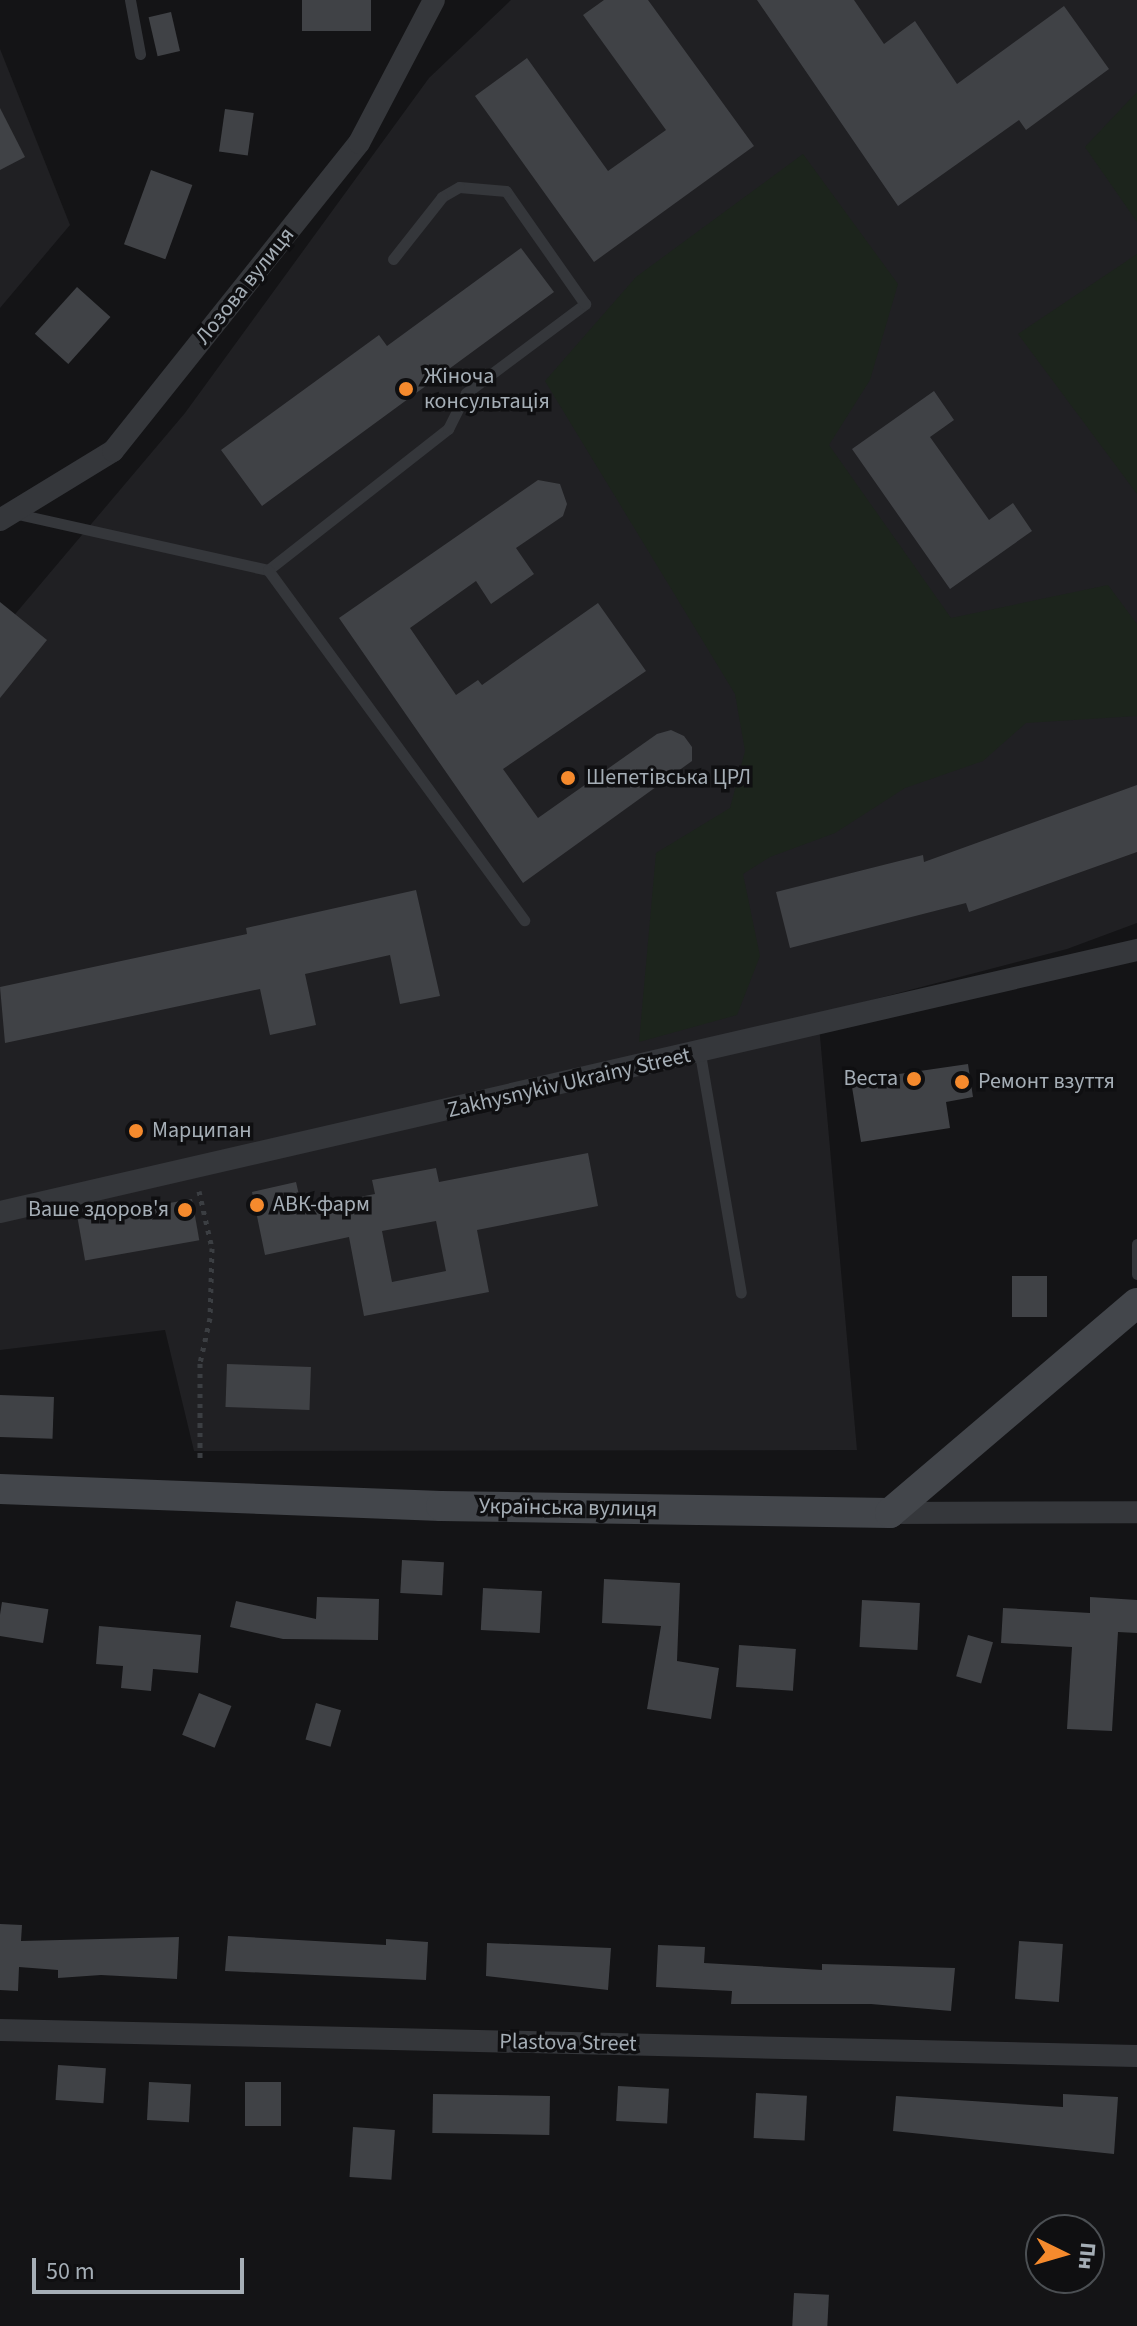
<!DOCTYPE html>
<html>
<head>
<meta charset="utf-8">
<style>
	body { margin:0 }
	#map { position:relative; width:1137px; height:2326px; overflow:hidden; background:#141416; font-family:"Source Sans 3",sans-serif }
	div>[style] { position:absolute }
	.built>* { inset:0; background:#202023 }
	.green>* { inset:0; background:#1c241c }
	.building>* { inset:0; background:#404246; transform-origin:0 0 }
	.path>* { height:5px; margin-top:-2.5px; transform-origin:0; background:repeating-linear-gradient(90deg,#3b3e42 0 4px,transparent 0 10px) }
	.lane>* { height:11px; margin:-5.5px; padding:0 5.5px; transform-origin:5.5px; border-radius:5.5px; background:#35373b }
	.street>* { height:22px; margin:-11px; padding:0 11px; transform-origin:11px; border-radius:11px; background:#35373b }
	.secondary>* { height:30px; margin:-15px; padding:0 15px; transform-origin:15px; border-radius:15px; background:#43464b }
	.dots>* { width:22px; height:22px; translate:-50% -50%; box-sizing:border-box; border:4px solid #0f0f11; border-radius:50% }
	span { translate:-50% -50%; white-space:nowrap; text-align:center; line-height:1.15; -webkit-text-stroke:7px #0f0f11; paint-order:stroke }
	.street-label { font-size:22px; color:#a5aeb6 }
	.poi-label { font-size:22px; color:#a5aeb6 }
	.left { translate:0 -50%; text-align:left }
	.right { translate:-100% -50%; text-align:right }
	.north { position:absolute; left:1025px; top:2214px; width:80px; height:80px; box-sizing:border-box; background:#0f0f11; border:2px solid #4b4f53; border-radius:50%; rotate:95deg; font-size:22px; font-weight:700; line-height:32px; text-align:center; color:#a5aeb6 }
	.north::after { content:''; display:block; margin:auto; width:28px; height:36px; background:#f58a2d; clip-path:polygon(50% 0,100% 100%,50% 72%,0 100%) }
	.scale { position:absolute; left:32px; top:2258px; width:212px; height:36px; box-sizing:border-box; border:4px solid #a5aeb6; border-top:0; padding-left:10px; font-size:24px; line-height:28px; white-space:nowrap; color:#a5aeb6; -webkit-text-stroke:6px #0f0f11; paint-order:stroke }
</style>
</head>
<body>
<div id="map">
	<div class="built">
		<i style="clip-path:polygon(511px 0,1137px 0,1137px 923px,1067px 949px,818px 1014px,857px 1450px,194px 1451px,165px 1330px,0 1350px,0 632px,185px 413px,429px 78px)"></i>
		<i style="clip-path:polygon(0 49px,70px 225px,0 308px)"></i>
	</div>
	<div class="green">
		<i style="clip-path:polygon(1137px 92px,1137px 222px,1085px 147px)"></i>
		<i style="clip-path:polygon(803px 154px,898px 284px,870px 380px,829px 445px,951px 618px,1108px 585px,1137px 624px,1137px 716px,1026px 723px,983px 761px,905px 788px,835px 833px,770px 857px,743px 874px,760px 956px,737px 1015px,639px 1042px,656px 853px,730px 808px,745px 751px,735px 694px,545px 381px,636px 277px)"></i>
		<i style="clip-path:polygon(1137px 254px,1137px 494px,1018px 334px)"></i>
	</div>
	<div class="building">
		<i style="left:302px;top:0;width:69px;height:31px"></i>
		<i style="clip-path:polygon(604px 0,648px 0,754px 146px,594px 262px,475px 96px,527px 58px,608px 171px,666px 130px,583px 15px)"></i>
		<i style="clip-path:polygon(757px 0,854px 0,884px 44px,915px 21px,957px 84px,1064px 6px,1109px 69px,1026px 130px,1019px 120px,898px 206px)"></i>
		<i style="left:171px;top:12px;width:40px;height:23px;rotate:77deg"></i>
		<i style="clip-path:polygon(0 108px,25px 157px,0 170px)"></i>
		<i style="left:225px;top:109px;width:29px;height:43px;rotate:8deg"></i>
		<i style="left:151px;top:170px;width:44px;height:79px;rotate:20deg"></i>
		<i style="clip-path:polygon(521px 248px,554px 292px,262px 506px,221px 450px,379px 335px,387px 346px)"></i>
		<i style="left:77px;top:287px;width:45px;height:63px;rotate:42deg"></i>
		<i style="clip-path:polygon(934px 391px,954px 420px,930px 437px,989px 520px,1013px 503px,1032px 531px,950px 589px,852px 449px)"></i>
		<i style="clip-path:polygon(538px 480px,560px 484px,567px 504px,563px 516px,516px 548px,534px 574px,491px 604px,476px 581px,410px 628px,456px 695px,478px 680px,482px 685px,598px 603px,646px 671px,503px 769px,538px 818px,657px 734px,671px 730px,684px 736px,692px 747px,692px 761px,523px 883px,339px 618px)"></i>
		<i style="clip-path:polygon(0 602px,47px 640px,0 698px)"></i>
		<i style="clip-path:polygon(1137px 785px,1137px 852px,969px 912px,966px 903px,790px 948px,776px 892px,923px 855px,924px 862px)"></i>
		<i style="clip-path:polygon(416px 890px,440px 996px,400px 1004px,390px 955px,305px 974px,316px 1025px,270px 1035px,260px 989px,5px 1043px,0 987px,247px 934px,246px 928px)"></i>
		<i style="clip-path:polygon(968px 1064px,973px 1097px,946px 1102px,950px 1128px,861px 1142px,851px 1081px)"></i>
		<i style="clip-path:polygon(evenodd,588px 1153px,598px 1206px,477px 1230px,489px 1292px,364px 1316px,349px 1237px,265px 1255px,252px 1192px,296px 1182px,302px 1208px,375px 1194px,372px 1180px,436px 1168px,439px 1182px,588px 1153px,436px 1221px,446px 1271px,392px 1282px,382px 1231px,436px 1221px)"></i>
		<i style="left:192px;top:1199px;width:42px;height:116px;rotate:80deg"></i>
		<i style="left:1012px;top:1276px;width:35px;height:41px"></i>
		<i style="left:227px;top:1364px;width:84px;height:43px;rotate:2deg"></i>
		<i style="left:0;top:1395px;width:54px;height:42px;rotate:2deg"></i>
		<i style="left:402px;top:1560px;width:42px;height:33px;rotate:3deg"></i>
		<i style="clip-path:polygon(604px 1579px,680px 1583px,677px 1661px,719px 1668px,711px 1719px,647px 1709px,661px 1626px,602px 1623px)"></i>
		<i style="left:483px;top:1588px;width:59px;height:42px;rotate:3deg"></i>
		<i style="clip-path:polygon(317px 1597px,379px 1599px,378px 1640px,283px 1639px,230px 1627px,236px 1601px,316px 1619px)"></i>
		<i style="clip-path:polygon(1090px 1597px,1137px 1600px,1137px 1633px,1118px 1632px,1112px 1731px,1067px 1729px,1072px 1647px,1001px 1643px,1003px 1608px,1090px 1613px)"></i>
		<i style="left:862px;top:1600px;width:58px;height:47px;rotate:3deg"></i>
		<i style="left:2px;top:1602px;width:47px;height:34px;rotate:9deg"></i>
		<i style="clip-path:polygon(99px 1626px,201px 1635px,198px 1673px,153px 1669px,151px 1691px,121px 1688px,123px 1666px,96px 1664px)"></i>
		<i style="left:968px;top:1635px;width:26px;height:43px;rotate:16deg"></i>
		<i style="left:739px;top:1645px;width:57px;height:42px;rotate:4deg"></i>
		<i style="left:199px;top:1693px;width:35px;height:45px;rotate:22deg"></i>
		<i style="left:316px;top:1703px;width:26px;height:38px;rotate:16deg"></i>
		<i style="clip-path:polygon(0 1924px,22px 1925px,21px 1941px,179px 1937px,177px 1979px,101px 1975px,58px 1978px,58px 1970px,19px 1967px,18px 1991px,0 1990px)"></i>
		<i style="clip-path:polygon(228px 1936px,386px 1945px,386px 1939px,428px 1942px,426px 1980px,225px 1971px)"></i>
		<i style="left:1019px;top:1941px;width:44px;height:58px;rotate:4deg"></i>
		<i style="clip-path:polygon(487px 1943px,611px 1948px,608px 1990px,486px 1976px)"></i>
		<i style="clip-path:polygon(658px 1945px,705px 1947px,704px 1963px,822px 1970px,822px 1964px,955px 1968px,951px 2011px,871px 2004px,731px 2004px,732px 1991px,656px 1987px)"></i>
		<i style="left:58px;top:2065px;width:48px;height:35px;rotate:4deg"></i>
		<i style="left:149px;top:2082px;width:42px;height:38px;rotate:3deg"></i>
		<i style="left:245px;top:2082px;width:36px;height:44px"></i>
		<i style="left:618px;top:2086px;width:51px;height:35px;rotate:3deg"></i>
		<i style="left:756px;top:2093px;width:51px;height:45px;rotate:3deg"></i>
		<i style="left:433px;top:2094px;width:117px;height:39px;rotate:1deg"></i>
		<i style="clip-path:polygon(1063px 2094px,1118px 2097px,1114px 2154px,893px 2131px,896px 2096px,1063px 2107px)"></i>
		<i style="left:353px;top:2127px;width:42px;height:50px;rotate:4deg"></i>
		<i style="left:794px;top:2293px;width:35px;height:33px;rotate:3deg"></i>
	</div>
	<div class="path">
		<i style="left:199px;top:1191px;width:58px;rotate:77.2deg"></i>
		<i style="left:212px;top:1248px;width:70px;rotate:91.6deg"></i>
		<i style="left:210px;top:1318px;width:46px;rotate:102.5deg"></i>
		<i style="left:200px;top:1363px;width:96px;rotate:90deg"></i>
	</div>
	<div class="lane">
		<i style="left:130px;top:0;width:55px;rotate:79.5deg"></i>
		<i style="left:13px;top:513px;width:261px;rotate:12.6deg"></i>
		<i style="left:268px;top:570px;width:229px;rotate:-38.1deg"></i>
		<i style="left:448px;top:429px;width:40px;rotate:-63.4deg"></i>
		<i style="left:466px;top:393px;width:149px;rotate:-36.8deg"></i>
		<i style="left:585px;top:304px;width:138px;rotate:-125deg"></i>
		<i style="left:506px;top:191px;width:47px;rotate:-175.1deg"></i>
		<i style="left:459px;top:187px;width:20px;rotate:150deg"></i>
		<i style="left:442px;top:197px;width:79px;rotate:128.3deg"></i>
		<i style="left:268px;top:570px;width:434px;rotate:53.8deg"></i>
		<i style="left:700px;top:1054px;width:242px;rotate:80.3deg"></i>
		<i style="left:1137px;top:1244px;width:30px;rotate:90deg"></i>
	</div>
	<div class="street">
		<i style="left:0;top:520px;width:132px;rotate:-31.4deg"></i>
		<i style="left:113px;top:451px;width:394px;rotate:-51.4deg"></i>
		<i style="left:359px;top:143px;width:161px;rotate:-62.3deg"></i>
		<i style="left:0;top:1212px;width:1167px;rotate:-12.98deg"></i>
		<i style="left:890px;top:1513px;width:247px;rotate:-0.2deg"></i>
		<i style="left:0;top:2030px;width:1137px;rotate:1.31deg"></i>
	</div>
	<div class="secondary">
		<i style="left:0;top:1489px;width:441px;rotate:2.2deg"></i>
		<i style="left:441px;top:1506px;width:449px;rotate:0.9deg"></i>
		<i style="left:890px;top:1513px;width:324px;rotate:-40.4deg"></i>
	</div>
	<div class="dots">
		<i style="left:406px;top:389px;background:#f58a2d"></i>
		<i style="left:568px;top:778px;background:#f58a2d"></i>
		<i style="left:914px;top:1079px;background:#f58a2d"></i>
		<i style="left:962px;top:1082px;background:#f58a2d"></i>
		<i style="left:136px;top:1131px;background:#f58a2d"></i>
		<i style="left:257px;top:1205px;background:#f58a2d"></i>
		<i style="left:185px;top:1210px;background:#f58a2d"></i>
	</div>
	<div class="street-label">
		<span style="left:245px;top:286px;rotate:-51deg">Лозова вулиця</span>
		<span style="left:569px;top:1083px;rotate:-13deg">Zakhysnykiv Ukrainy Street</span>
		<span style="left:568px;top:1508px;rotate:1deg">Українська вулиця</span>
		<span style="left:568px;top:2043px;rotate:1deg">Plastova Street</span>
	</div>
	<div class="poi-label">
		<span class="left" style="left:424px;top:389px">Жіноча<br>консультація</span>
		<span class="left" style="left:586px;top:778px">Шепетівська ЦРЛ</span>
		<span class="right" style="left:898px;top:1079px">Веста</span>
		<span class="left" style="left:978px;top:1082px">Ремонт взуття</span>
		<span class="left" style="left:152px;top:1131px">Марципан</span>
		<span class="left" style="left:273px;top:1205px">АВК-фарм</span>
		<span class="right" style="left:169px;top:1210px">Ваше здоров'я</span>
	</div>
	<div class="north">Пн</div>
	<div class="scale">50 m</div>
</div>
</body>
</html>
